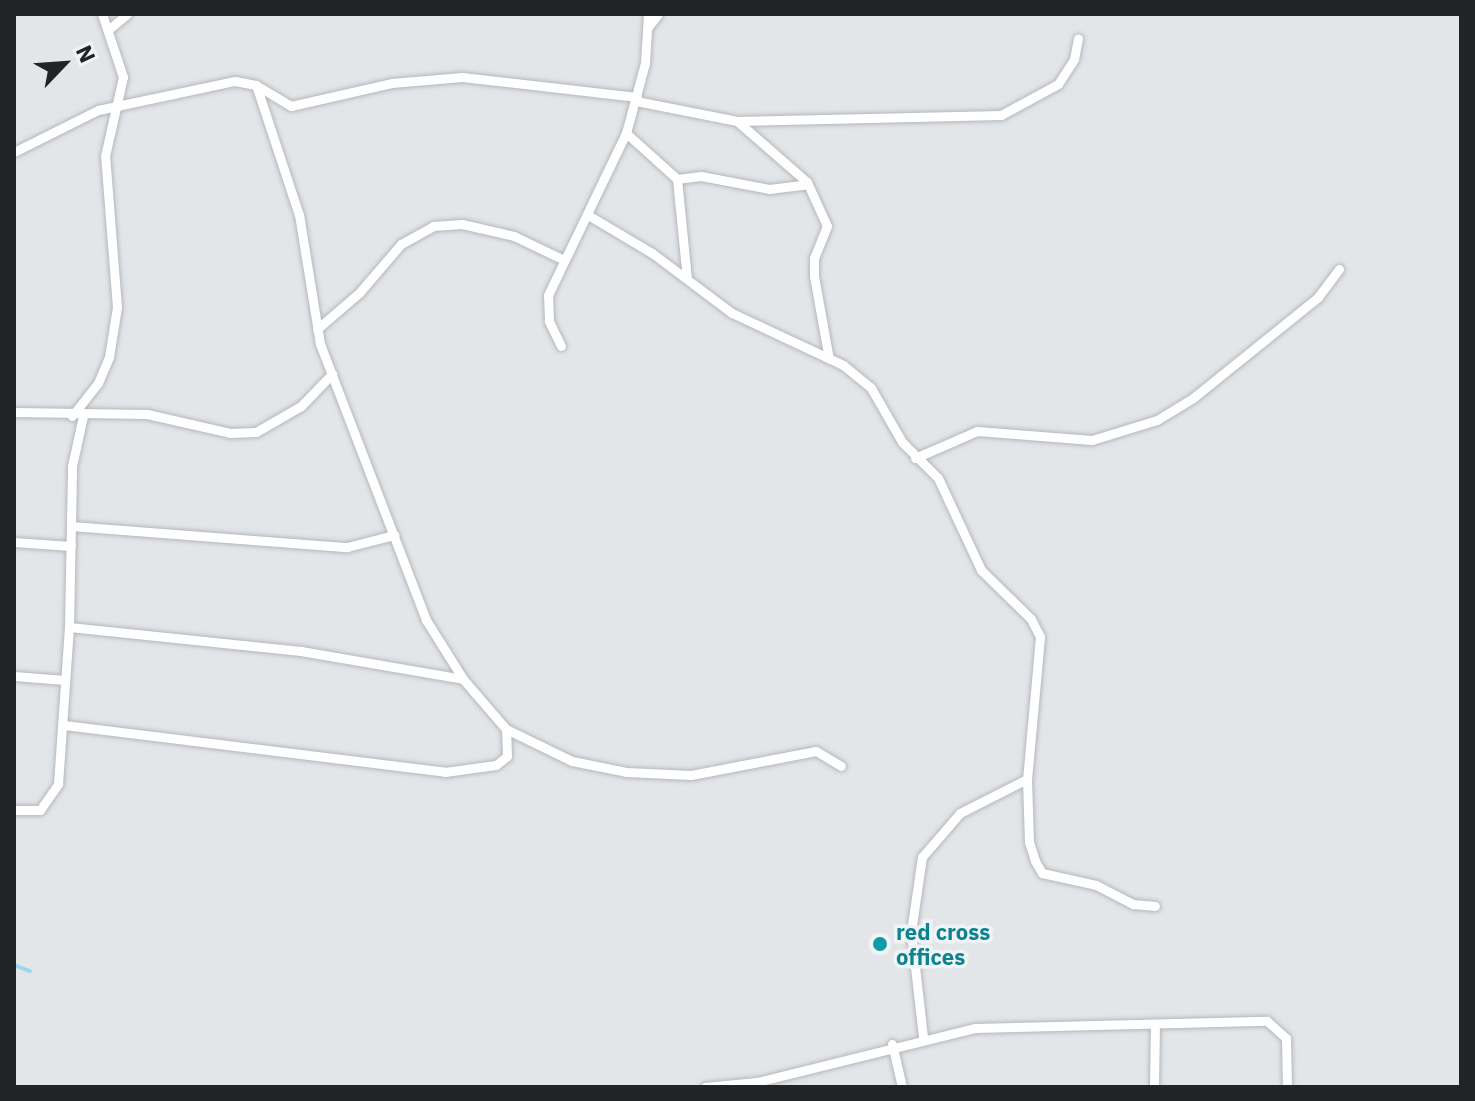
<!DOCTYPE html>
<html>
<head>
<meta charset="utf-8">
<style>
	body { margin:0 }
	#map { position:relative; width:1475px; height:1101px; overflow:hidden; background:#e3e6e9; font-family:"IBM Plex Sans",sans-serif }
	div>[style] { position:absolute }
	.stream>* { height:4px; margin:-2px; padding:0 2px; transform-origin:2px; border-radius:2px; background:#99d8ee }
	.roads { filter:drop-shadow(0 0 2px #b5b8bb) drop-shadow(0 0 2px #b5b8bb) }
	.minor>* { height:9px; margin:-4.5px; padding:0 4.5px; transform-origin:4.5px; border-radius:4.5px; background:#fff }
	.dots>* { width:22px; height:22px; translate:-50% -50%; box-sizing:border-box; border:4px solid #f1f4f6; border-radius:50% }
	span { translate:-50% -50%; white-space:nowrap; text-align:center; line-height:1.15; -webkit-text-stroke:7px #f1f4f6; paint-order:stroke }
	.culture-label { font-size:22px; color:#0d838f; font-weight:700 }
	.left { translate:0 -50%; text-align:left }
	.frame { position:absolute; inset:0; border:16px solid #222324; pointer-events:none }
	.north { position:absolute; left:24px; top:24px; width:80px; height:80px; -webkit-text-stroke:6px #f1f4f6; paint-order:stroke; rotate:65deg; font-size:22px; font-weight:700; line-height:32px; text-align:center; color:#222324 }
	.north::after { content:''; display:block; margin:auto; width:28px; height:36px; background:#222324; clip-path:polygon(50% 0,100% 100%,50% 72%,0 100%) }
</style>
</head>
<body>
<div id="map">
	<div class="stream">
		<i style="left:14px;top:965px;width:17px;rotate:21deg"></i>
	</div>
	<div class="roads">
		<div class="minor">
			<i style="left:648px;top:27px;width:16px;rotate:-52deg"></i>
			<i style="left:108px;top:30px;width:25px;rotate:-40deg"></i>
			<i style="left:636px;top:101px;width:103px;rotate:11.2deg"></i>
			<i style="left:737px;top:121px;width:93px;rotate:41.1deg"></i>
			<i style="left:807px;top:182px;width:48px;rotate:65.6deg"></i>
			<i style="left:827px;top:226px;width:35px;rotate:112deg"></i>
			<i style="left:814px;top:258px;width:18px;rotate:90deg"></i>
			<i style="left:814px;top:276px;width:84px;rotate:79.8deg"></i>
			<i style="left:737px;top:121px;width:264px;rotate:-1.3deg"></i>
			<i style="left:1001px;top:115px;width:65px;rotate:-28.5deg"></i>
			<i style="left:1058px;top:84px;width:30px;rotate:-57deg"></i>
			<i style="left:1074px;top:59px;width:21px;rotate:-79deg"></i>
			<i style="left:626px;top:133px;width:69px;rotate:42deg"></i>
			<i style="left:677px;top:179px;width:100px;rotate:84.3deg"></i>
			<i style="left:14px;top:152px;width:94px;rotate:-26.6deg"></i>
			<i style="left:98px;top:110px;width:140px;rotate:-12deg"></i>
			<i style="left:235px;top:81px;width:21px;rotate:11deg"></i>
			<i style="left:256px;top:85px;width:41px;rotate:31deg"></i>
			<i style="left:291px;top:106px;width:104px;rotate:-12.8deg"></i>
			<i style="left:392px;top:83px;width:70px;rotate:-4.9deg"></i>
			<i style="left:462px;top:77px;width:176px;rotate:6.5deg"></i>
			<i style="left:677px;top:179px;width:24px;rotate:-7deg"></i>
			<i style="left:701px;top:176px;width:69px;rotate:10.8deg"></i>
			<i style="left:769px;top:189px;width:39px;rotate:-7deg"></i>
			<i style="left:588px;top:215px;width:74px;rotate:30.7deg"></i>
			<i style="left:652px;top:253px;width:100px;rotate:36.9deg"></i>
			<i style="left:732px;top:313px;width:123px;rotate:25.1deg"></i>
			<i style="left:843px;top:365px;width:36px;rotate:39deg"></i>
			<i style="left:871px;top:388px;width:62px;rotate:60.1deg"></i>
			<i style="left:902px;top:442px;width:51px;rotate:45deg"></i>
			<i style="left:938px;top:478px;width:102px;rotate:64.9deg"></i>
			<i style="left:981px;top:570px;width:70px;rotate:44.4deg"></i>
			<i style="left:1031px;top:619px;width:20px;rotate:63deg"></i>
			<i style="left:1040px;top:637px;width:143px;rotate:95.2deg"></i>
			<i style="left:1027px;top:779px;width:63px;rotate:88.2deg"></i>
			<i style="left:1029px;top:842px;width:20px;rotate:72deg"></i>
			<i style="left:1035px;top:861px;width:14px;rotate:60deg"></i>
			<i style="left:1042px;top:873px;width:55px;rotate:12.5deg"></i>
			<i style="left:1096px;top:885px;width:42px;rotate:27.2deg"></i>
			<i style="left:1133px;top:904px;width:22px;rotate:5deg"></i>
			<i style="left:317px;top:329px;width:55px;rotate:-40.6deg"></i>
			<i style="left:359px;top:293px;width:65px;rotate:-49.4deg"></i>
			<i style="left:401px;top:244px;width:37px;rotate:-29deg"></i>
			<i style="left:433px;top:226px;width:29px;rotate:-4deg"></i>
			<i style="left:462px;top:224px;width:53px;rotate:13deg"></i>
			<i style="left:514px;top:236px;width:55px;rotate:25.6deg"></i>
			<i style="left:561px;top:346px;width:28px;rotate:-116deg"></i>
			<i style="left:549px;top:321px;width:26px;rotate:-92deg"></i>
			<i style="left:548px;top:295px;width:180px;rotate:-64.3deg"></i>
			<i style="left:626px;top:133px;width:73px;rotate:-74.8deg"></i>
			<i style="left:645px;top:63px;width:49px;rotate:-86.5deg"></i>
			<i style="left:14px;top:412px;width:133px;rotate:0.9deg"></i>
			<i style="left:147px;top:414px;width:85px;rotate:12.9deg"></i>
			<i style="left:230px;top:433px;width:26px;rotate:-2deg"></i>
			<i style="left:256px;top:432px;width:52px;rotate:-30deg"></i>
			<i style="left:301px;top:406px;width:45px;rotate:-45.9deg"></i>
			<i style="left:72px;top:416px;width:42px;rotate:-51.8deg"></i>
			<i style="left:98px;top:383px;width:28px;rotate:-67deg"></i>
			<i style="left:109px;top:357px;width:51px;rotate:-80.9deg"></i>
			<i style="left:117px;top:307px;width:151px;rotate:-94.5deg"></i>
			<i style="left:105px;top:156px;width:81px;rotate:-77.2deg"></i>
			<i style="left:123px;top:77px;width:66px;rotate:-108.4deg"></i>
			<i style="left:915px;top:458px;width:68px;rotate:-23.5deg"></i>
			<i style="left:977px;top:431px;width:115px;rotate:4.5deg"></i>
			<i style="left:1092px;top:440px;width:68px;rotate:-17.1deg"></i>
			<i style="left:1157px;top:420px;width:42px;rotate:-31.4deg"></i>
			<i style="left:1193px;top:398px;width:161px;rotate:-38.9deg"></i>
			<i style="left:1318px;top:297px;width:35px;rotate:-53deg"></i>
			<i style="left:71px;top:526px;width:277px;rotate:4.4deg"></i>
			<i style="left:347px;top:547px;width:49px;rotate:-14.3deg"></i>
			<i style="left:14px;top:542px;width:57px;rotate:4deg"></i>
			<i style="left:69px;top:627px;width:233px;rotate:5.9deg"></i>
			<i style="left:301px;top:651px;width:164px;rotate:9.8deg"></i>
			<i style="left:14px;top:676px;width:51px;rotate:4.5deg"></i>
			<i style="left:64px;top:725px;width:384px;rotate:7deg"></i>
			<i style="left:445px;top:772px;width:51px;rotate:-7.8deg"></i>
			<i style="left:496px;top:765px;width:14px;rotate:-39deg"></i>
			<i style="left:507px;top:756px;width:27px;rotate:-92deg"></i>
			<i style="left:506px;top:729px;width:66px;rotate:-130.7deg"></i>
			<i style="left:463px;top:679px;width:70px;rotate:-122.1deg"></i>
			<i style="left:426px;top:620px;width:296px;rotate:-111deg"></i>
			<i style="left:320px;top:344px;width:131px;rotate:-99.2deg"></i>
			<i style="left:299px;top:215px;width:137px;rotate:-108.3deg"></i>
			<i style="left:506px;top:729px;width:73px;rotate:25.9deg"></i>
			<i style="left:572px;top:761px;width:55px;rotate:11.5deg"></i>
			<i style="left:626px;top:772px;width:65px;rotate:2.6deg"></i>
			<i style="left:691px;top:775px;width:127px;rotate:-10.9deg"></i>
			<i style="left:816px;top:751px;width:29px;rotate:31deg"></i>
			<i style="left:14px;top:810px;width:26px"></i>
			<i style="left:40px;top:810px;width:32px;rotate:-55deg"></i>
			<i style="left:58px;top:784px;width:157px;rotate:-86deg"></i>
			<i style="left:69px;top:627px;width:161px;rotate:-88.9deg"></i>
			<i style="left:72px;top:466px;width:51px;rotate:-77.6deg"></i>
			<i style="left:923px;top:1037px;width:106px;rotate:-96.5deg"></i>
			<i style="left:911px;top:932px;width:76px;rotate:-81.7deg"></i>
			<i style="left:922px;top:857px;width:58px;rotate:-49.2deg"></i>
			<i style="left:960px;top:813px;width:75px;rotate:-26.9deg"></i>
			<i style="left:892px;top:1044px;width:44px;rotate:76.9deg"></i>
			<i style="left:705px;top:1087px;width:52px;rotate:-5.5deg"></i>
			<i style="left:757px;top:1082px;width:225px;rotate:-13.9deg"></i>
			<i style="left:975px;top:1028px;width:292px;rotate:-1.4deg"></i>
			<i style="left:1267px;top:1021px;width:25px;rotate:42deg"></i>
			<i style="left:1286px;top:1038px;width:49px;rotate:88.8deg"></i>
			<i style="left:1154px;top:1087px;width:61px;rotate:-89.1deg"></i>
		</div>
	</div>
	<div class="dots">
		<i style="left:880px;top:944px;background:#0f9aa8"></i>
	</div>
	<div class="culture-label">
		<span class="left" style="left:896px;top:944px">red cross<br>offices</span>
	</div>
	<div class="frame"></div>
	<div class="north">N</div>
</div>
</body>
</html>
